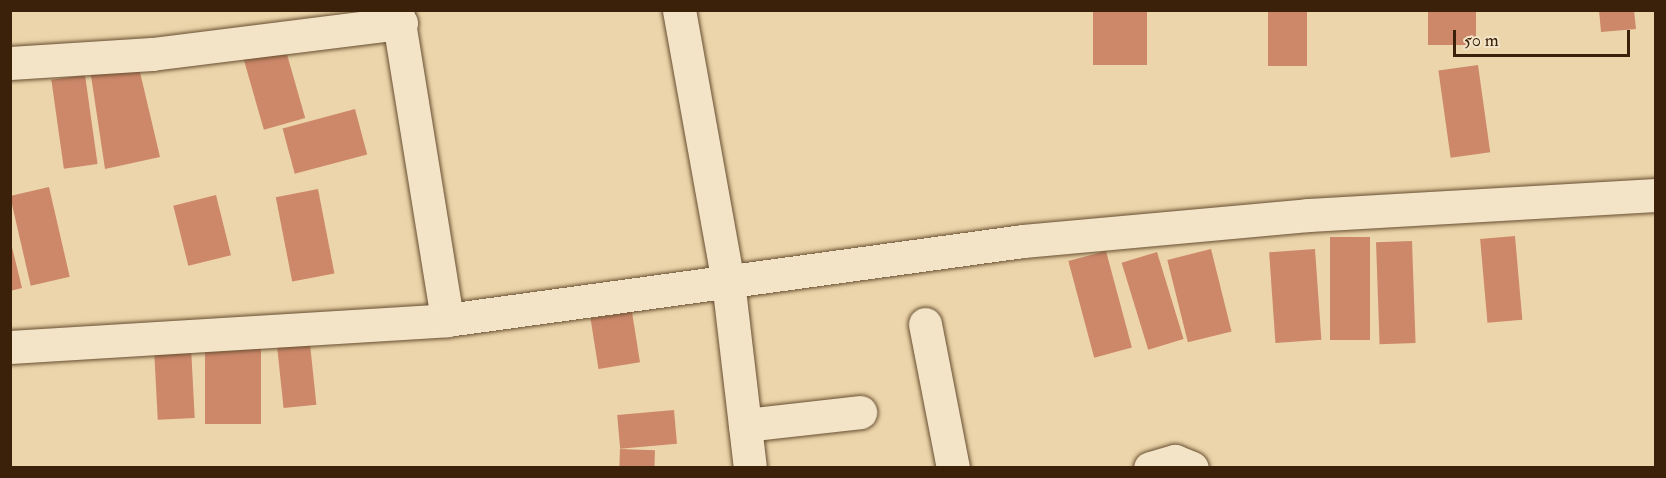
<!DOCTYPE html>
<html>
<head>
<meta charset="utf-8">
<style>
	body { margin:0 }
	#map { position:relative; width:1666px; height:478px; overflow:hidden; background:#ecd5aa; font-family:"IM FELL Double Pica",serif }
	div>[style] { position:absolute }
	.building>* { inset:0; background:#cd886a; transform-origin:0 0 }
	.roads { filter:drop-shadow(0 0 2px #674e31) drop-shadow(0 0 2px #674e31) }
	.minor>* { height:33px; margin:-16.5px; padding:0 16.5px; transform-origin:16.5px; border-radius:16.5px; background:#f3e4c8 }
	span { translate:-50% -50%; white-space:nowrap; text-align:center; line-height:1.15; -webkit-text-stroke:6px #f3e4c8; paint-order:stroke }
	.frame { position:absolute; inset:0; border:12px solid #3b2109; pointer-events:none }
	.scale { position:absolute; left:1453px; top:30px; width:177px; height:27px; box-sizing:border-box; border:3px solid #3b2109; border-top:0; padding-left:8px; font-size:18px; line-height:21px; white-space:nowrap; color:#3b2109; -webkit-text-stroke:4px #f3e4c8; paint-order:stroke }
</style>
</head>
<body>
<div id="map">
	<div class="building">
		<i style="left:1093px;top:10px;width:54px;height:55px"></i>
		<i style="left:1268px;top:10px;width:39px;height:56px"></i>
		<i style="left:1428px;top:10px;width:48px;height:35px"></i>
		<i style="clip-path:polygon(1599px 10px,1634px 10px,1636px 29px,1601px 32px)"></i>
		<i style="left:284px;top:44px;width:77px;height:43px;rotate:74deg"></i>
		<i style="left:1478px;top:65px;width:88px;height:40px;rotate:82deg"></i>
		<i style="clip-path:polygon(139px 68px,160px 157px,105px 169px,90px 69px)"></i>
		<i style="left:85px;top:75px;width:90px;height:34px;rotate:82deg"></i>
		<i style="left:355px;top:109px;width:47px;height:75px;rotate:75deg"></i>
		<i style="left:49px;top:187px;width:92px;height:40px;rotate:77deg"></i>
		<i style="left:318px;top:189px;width:86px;height:43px;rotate:79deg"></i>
		<i style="left:216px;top:195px;width:62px;height:44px;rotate:76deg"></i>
		<i style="left:1515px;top:236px;width:84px;height:35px;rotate:85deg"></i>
		<i style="left:1330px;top:237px;width:40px;height:103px"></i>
		<i style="left:1412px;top:241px;width:102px;height:36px;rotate:88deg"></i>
		<i style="clip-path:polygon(11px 243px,22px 288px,10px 291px,10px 244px)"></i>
		<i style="left:1211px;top:249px;width:85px;height:45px;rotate:76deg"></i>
		<i style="left:1315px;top:249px;width:91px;height:46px;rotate:86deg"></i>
		<i style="left:1106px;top:251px;width:100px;height:39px;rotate:75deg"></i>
		<i style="left:1157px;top:252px;width:91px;height:37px;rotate:73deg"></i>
		<i style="left:632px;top:312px;width:51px;height:42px;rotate:81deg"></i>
		<i style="left:310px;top:344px;width:61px;height:33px;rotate:84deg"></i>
		<i style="left:205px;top:345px;width:56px;height:79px"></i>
		<i style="left:191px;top:347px;width:71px;height:37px;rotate:87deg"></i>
		<i style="left:674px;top:410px;width:34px;height:57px;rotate:85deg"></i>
		<i style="left:620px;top:449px;width:35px;height:19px;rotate:2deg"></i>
	</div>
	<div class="roads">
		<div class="minor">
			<i style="left:397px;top:10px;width:314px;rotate:80.8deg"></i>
			<i style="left:679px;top:10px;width:275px;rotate:79.8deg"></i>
			<i style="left:728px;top:281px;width:188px;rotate:83.3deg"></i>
			<i style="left:10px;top:63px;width:142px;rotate:-3.6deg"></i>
			<i style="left:152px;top:54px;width:251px;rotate:-7.1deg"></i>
			<i style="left:925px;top:324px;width:147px;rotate:79deg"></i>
			<i style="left:10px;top:347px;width:438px;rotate:-3.5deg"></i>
			<i style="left:447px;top:320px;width:581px;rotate:-7.81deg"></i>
			<i style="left:1023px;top:241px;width:286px;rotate:-5.2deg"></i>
			<i style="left:1308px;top:215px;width:349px;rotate:-3.3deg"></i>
			<i style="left:745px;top:425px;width:116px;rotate:-6.4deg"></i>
			<i style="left:1150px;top:468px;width:26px;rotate:-16deg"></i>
			<i style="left:1175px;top:461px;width:18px;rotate:22deg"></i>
		</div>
	</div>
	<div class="frame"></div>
	<div class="scale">50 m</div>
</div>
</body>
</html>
